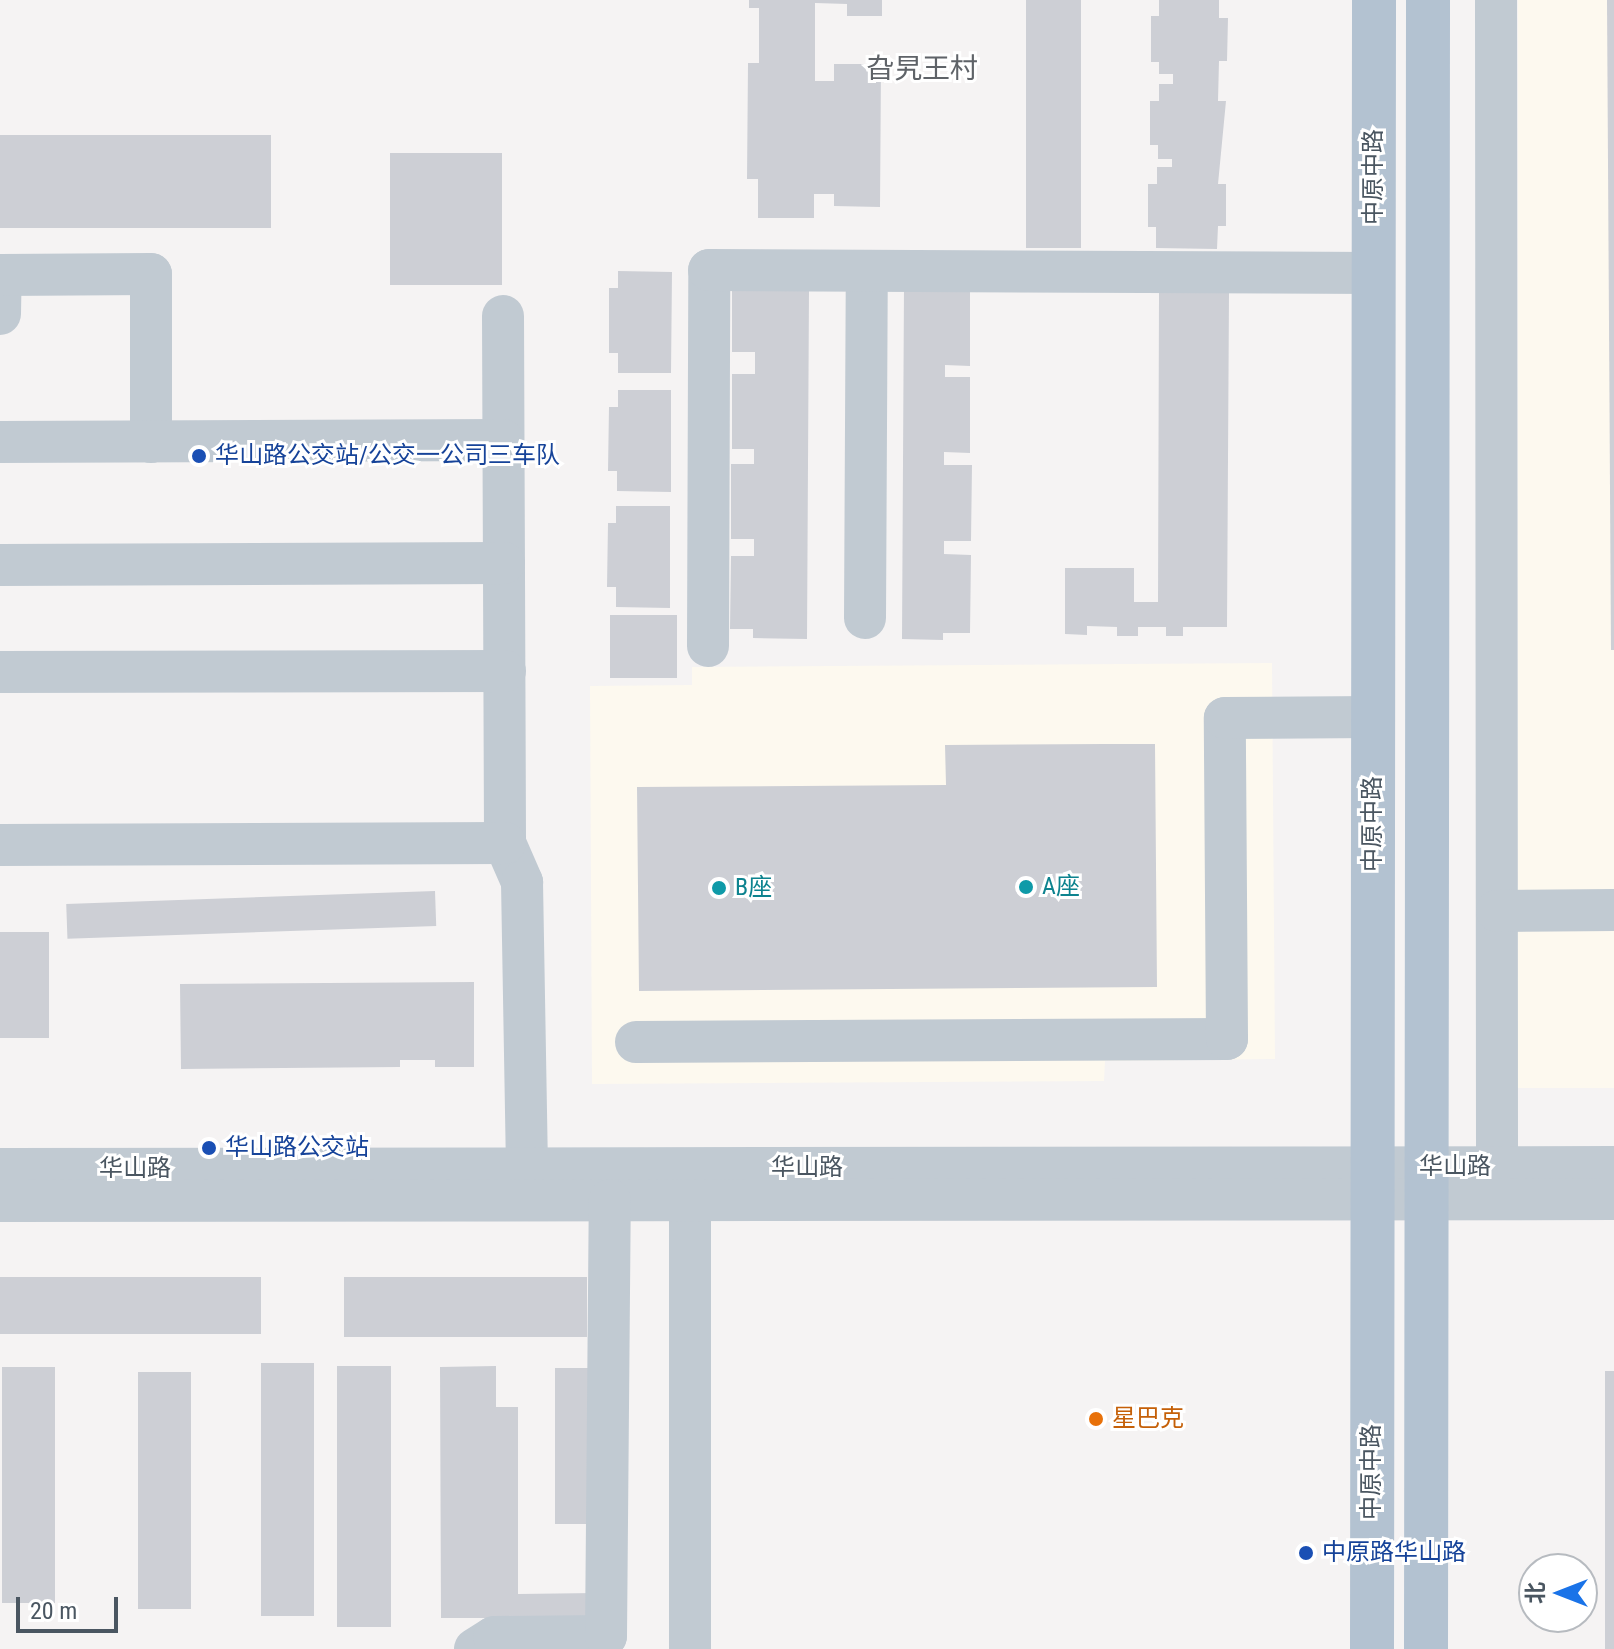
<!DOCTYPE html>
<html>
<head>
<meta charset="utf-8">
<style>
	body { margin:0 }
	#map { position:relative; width:1614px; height:1649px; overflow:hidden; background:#f5f3f3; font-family:"Roboto Condensed","Noto Sans SC",sans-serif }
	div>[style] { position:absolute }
	.commercial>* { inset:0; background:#fdf9ef; transform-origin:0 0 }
	.building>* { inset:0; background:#cdcfd5; transform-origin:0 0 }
	.minor>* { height:42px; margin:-21px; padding:0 21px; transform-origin:21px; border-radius:21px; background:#c1cad2 }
	.major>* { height:44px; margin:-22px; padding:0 22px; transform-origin:22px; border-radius:22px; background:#b3c2d1 }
	.dots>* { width:22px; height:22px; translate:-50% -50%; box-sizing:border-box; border:4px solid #fff; border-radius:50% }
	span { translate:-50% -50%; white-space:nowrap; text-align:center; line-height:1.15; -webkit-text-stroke:6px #fff; paint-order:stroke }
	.street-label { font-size:24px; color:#4a5661 }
	.transit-label { font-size:24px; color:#164399 }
	.left { translate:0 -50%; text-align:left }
	.culture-label { font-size:24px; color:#0d838f }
	.food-label { font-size:24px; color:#c56008 }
	.quarter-label { font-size:28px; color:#5f6368 }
	.north { position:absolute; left:1518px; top:1553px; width:80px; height:80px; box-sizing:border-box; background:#fff; border:2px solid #b7bbc0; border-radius:50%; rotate:270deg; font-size:22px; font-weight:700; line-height:32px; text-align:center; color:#4a5661 }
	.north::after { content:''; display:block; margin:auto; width:28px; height:36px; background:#1a73e8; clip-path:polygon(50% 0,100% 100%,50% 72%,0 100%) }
	.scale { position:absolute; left:16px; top:1597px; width:102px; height:36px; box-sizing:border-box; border:4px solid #4a5661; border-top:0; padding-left:10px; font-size:24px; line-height:28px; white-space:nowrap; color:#4a5661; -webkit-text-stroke:6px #fff; paint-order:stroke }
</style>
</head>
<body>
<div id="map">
	<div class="commercial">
		<i style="left:1518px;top:0;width:96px;height:1088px"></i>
		<i style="clip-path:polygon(1272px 663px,1275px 1059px,1105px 1061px,1104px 1081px,592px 1084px,590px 686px,692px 685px,692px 667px)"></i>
	</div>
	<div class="building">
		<i style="clip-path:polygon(749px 0,882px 0,882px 16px,847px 16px,847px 4px,815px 3px,815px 81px,834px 81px,834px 64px,881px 64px,880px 207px,834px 206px,834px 194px,814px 194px,814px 218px,758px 218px,758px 179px,747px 179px,748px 63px,759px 63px,759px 8px,749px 8px)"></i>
		<i style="left:1026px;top:0;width:55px;height:248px"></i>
		<i style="clip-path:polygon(1159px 0,1219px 0,1219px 18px,1228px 18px,1227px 61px,1219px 61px,1218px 101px,1226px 101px,1218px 184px,1226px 184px,1226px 226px,1218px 226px,1217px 249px,1156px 248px,1156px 227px,1148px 227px,1148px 184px,1157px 184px,1157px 167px,1172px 167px,1172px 159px,1158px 159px,1158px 145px,1150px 145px,1150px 101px,1159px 101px,1159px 84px,1173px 84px,1173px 74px,1159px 74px,1159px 62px,1151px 62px,1151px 16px,1159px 16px)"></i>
		<i style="clip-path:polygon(1607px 0,1614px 0,1614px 650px,1611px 650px)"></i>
		<i style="left:271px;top:135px;width:93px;height:271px;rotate:90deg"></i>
		<i style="left:390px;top:153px;width:112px;height:132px"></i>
		<i style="clip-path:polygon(618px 271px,672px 272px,671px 373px,618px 373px,618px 353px,609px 353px,609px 288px,618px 288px)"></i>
		<i style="clip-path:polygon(904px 286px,970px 289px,970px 366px,945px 365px,945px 377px,970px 377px,970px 453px,944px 452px,944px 465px,972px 465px,971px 541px,944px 541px,944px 554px,971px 555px,970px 633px,943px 633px,943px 640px,902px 639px)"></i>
		<i style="clip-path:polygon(732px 290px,809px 290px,807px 639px,753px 638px,753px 629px,730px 629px,731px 556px,754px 556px,754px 539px,731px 539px,731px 464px,754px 464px,754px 449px,732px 449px,732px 374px,755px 374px,755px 352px,732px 352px)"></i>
		<i style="clip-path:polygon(1159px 293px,1229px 293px,1227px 627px,1183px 627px,1183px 636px,1166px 636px,1166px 627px,1138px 627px,1138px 636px,1117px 636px,1117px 627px,1087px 626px,1087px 635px,1065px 634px,1065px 568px,1134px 568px,1134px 602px,1158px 602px)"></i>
		<i style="clip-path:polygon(618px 390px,671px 390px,671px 492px,617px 491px,617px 471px,608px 471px,609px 407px,618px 407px)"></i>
		<i style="clip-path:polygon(616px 506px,670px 506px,670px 608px,616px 607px,616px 587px,607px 587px,608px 523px,616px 523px)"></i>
		<i style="left:610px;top:615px;width:67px;height:63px"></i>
		<i style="clip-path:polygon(1105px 744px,1155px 744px,1157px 987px,639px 991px,637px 787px,946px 785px,945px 745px)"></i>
		<i style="left:435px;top:891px;width:35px;height:369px;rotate:88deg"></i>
		<i style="left:0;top:932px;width:49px;height:106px"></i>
		<i style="clip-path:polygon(474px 982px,474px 1067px,435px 1067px,435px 1060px,400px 1060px,400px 1067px,181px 1069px,180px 984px)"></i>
		<i style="left:0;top:1277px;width:261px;height:57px"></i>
		<i style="left:344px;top:1277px;width:243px;height:60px"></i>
		<i style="left:261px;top:1363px;width:53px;height:253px"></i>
		<i style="left:391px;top:1366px;width:261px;height:54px;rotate:90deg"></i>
		<i style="clip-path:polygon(496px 1366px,496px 1407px,518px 1407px,518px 1594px,596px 1593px,596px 1618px,441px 1618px,440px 1367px)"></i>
		<i style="left:2px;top:1367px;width:53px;height:236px"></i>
		<i style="left:555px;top:1368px;width:42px;height:156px"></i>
		<i style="left:1605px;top:1371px;width:9px;height:278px"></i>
		<i style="left:138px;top:1372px;width:53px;height:237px"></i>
	</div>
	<div class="minor">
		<i style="left:1496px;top:0;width:1167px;rotate:89.95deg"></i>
		<i style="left:0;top:314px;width:39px;rotate:-89deg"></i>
		<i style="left:1px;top:275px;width:150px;rotate:-0.4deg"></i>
		<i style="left:151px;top:274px;width:168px;rotate:90deg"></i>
		<i style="left:503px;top:316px;width:527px;rotate:89.78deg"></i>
		<i style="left:505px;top:843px;width:43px;rotate:66.4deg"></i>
		<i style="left:522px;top:882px;width:287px;rotate:89deg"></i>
		<i style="left:0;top:442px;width:503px;rotate:-0.23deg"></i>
		<i style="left:0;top:565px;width:504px;rotate:-0.23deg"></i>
		<i style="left:865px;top:618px;width:347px;rotate:-89.7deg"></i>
		<i style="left:708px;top:646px;width:376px;rotate:-89.8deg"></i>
		<i style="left:709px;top:270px;width:665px;rotate:0.26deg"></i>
		<i style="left:0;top:672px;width:505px;rotate:-0.11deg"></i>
		<i style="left:0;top:845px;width:505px;rotate:-0.23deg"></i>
		<i style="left:1497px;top:911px;width:117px;rotate:-0.5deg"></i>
		<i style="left:636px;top:1042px;width:591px;rotate:-0.29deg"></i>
		<i style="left:1227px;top:1039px;width:321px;rotate:-90.4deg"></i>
		<i style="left:1225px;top:718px;width:148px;rotate:-0.4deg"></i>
		<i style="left:0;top:1169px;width:1614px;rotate:-0.07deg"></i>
		<i style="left:690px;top:1200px;width:449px;rotate:90deg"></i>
		<i style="left:0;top:1201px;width:1614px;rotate:-0.07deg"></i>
		<i style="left:475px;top:1649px;width:22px;rotate:-32deg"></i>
		<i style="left:494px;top:1637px;width:112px;rotate:-0.5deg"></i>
		<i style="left:606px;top:1636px;width:436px;rotate:-89.5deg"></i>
	</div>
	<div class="major">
		<i style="left:1372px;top:1649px;width:1649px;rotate:-89.93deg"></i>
		<i style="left:1426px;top:1649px;width:1649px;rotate:-89.93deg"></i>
	</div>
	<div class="dots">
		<i style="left:199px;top:456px;background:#1a4fb4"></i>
		<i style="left:1026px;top:887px;background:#0f9aa8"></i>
		<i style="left:719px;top:888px;background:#0f9aa8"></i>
		<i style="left:209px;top:1148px;background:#1a4fb4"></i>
		<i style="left:1096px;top:1419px;background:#e8710a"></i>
		<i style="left:1306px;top:1553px;background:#1a4fb4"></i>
	</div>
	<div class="street-label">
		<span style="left:1374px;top:177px;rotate:-90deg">中原中路</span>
		<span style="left:1373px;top:824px;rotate:-90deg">中原中路</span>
		<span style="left:1455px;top:1167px">华山路</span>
		<span style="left:807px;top:1168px">华山路</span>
		<span style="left:135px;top:1169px">华山路</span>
		<span style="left:1372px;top:1472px;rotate:-90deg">中原中路</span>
	</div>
	<div class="transit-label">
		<span class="left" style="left:215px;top:456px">华山路公交站/公交一公司三车队</span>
		<span class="left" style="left:225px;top:1148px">华山路公交站</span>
		<span class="left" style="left:1322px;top:1553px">中原路华山路</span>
	</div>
	<div class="culture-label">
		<span class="left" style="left:1042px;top:887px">A座</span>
		<span class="left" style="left:735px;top:888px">B座</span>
	</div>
	<div class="food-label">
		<span class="left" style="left:1112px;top:1419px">星巴克</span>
	</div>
	<div class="quarter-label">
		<span style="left:922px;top:69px">旮旯王村</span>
	</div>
	<div class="north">北</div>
	<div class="scale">20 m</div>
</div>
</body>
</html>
